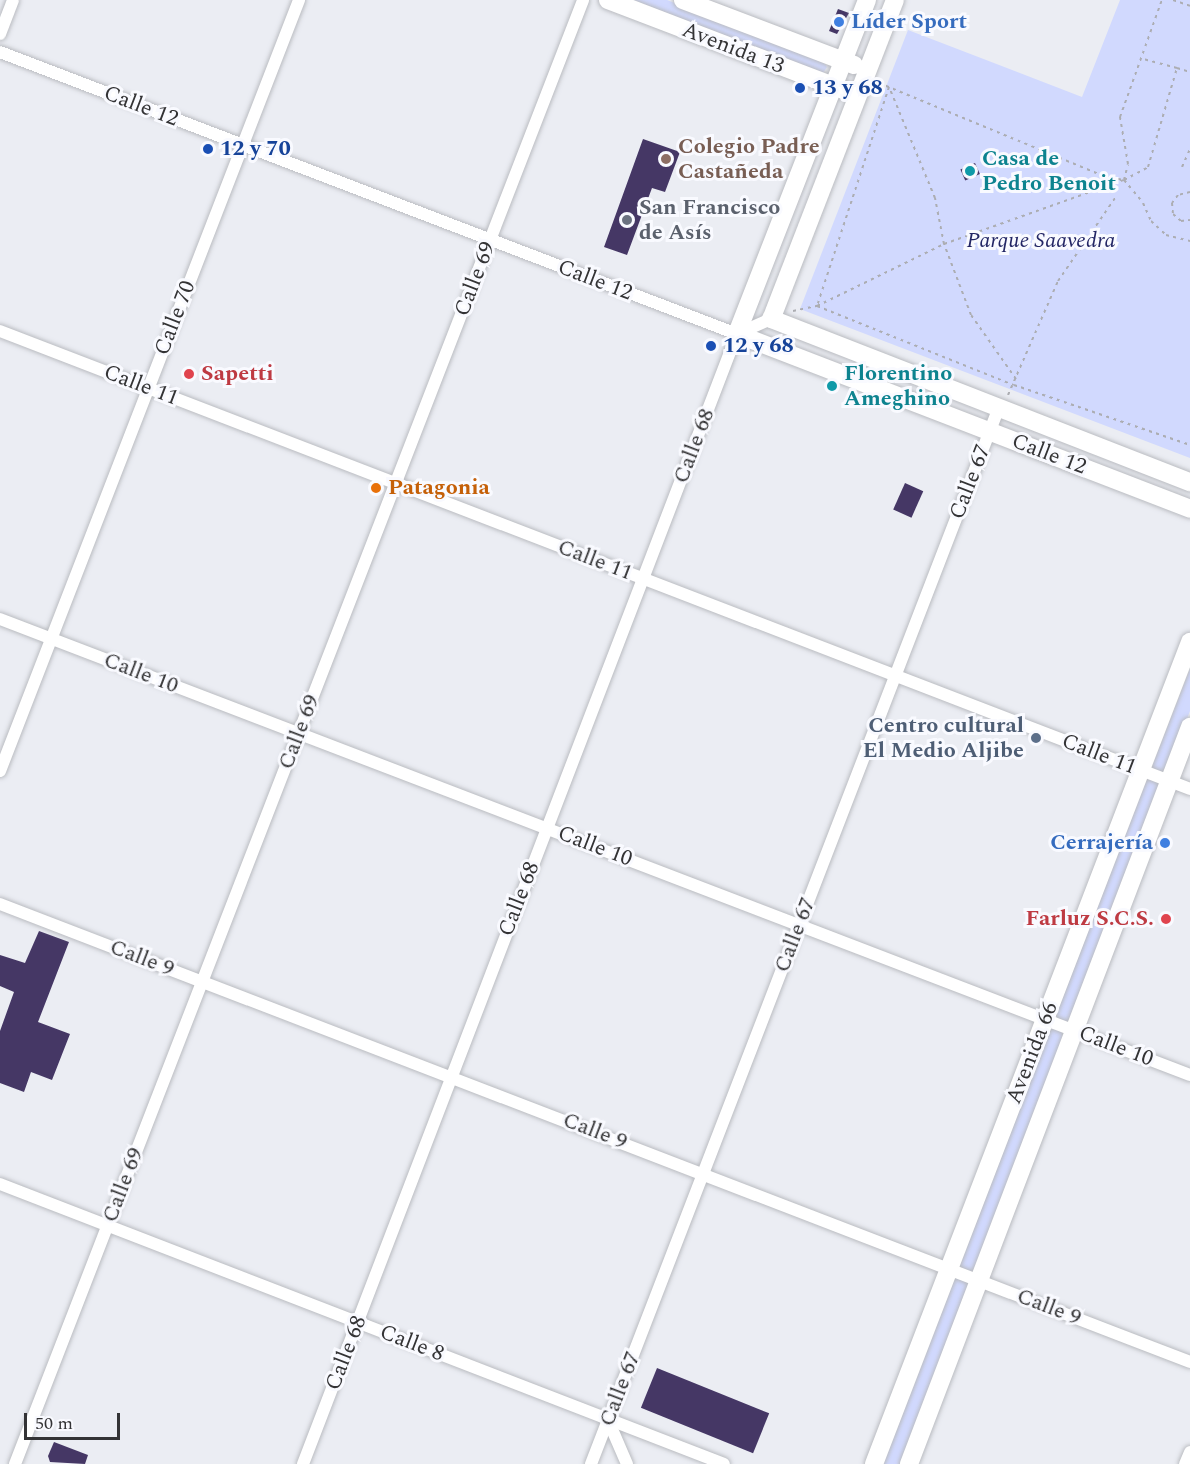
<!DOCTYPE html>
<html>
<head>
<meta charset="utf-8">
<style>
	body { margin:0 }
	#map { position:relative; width:1190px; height:1464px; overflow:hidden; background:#ebedf3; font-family:Spectral,serif }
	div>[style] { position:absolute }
	.green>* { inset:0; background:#d1d9fe }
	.building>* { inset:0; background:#453765; transform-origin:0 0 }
	.path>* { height:2px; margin-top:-1px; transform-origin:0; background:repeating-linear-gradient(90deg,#acadb2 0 3px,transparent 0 7.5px) }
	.roads { filter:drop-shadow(0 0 2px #babcc1) drop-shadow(0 0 2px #babcc1) }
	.minor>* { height:12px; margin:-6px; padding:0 6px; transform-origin:6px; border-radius:6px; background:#fff }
	.secondary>* { height:18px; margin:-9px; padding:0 9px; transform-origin:9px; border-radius:9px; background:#fff }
	.dots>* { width:16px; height:16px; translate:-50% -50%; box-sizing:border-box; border:3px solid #f9faff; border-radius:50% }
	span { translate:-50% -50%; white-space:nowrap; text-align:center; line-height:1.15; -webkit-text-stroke:6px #f9faff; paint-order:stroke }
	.shop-label { font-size:22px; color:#366cbe; font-weight:700 }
	.left { translate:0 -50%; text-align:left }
	.right { translate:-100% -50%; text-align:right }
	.street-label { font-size:22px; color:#333335 }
	.transit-label { font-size:22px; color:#164399; font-weight:700 }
	.education-label { font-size:22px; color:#785e54; font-weight:700 }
	.culture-label { font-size:22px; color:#0d838f; font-weight:700 }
	.worship-label { font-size:22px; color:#5b616d; font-weight:700 }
	.park-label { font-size:22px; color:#232665; font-style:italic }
	.health-label { font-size:22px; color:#be3a42; font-weight:700 }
	.food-label { font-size:22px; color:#c56008; font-weight:700 }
	.service-label { font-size:22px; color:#4e5e75; font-weight:700 }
	.scale { position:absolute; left:24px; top:1413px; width:96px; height:27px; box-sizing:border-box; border:3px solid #333335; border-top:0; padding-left:8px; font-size:18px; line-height:21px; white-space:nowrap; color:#333335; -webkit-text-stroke:4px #f9faff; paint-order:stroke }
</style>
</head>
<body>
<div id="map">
	<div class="green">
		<i style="clip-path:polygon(633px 0,667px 0,821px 59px,827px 67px,823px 73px)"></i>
		<i style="clip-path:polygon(1120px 0,1190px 0,1190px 458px,800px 309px,908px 30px,1082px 97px)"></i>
		<i style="clip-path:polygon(1190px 669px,1190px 711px,900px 1464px,880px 1464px)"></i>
	</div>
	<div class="building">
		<i style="clip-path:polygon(838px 9px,849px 13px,837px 34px,829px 31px)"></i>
		<i style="clip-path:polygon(643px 139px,680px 152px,665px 192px,652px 188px,627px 255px,604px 247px)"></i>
		<i style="left:975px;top:163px;width:12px;height:16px;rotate:66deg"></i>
		<i style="left:905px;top:483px;width:20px;height:29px;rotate:24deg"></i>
		<i style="clip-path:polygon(39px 931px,69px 942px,38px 1022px,70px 1034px,52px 1080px,31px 1072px,24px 1092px,0 1083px,0 1031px,14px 992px,0 986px,0 955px,25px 963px)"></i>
		<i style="left:657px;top:1368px;width:121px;height:43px;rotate:22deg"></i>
		<i style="clip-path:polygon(54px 1442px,88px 1455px,85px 1464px,50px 1462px,48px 1456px)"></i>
	</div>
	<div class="path">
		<i style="left:1173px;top:0;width:18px;rotate:19deg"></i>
		<i style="left:1177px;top:68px;width:14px;rotate:17deg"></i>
		<i style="left:879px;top:83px;width:243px;rotate:22.5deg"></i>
		<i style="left:1103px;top:176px;width:21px;rotate:11deg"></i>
		<i style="left:1124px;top:180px;width:30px;rotate:50deg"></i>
		<i style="left:1143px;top:203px;width:20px;rotate:66deg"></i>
		<i style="left:1151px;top:221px;width:21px;rotate:43deg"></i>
		<i style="left:1166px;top:235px;width:25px;rotate:14deg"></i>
		<i style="left:1182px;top:167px;width:20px;rotate:-66deg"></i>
		<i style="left:1124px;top:180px;width:27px;rotate:-28deg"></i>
		<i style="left:1148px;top:167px;width:103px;rotate:-73.7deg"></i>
		<i style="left:1177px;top:68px;width:34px;rotate:-165deg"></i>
		<i style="left:1190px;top:192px;width:12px;rotate:166deg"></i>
		<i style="left:1178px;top:195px;width:10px;rotate:127deg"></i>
		<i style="left:1172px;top:203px;width:11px;rotate:85deg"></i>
		<i style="left:1173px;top:214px;width:11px;rotate:41deg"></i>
		<i style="left:1181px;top:221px;width:9px;rotate:-6deg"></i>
		<i style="left:793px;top:311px;width:25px;rotate:-12deg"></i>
		<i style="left:817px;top:306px;width:141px;rotate:-26deg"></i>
		<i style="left:944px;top:244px;width:191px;rotate:-19.6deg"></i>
		<i style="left:1124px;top:180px;width:16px;rotate:-76deg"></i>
		<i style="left:1128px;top:164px;width:48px;rotate:-99.7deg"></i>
		<i style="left:1120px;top:117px;width:124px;rotate:-70.3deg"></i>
		<i style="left:1016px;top:379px;width:78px;rotate:-125.1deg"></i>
		<i style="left:971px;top:315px;width:76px;rotate:-110.8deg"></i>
		<i style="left:944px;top:244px;width:47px;rotate:-101.1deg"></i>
		<i style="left:935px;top:198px;width:120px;rotate:-112.5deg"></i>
		<i style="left:889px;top:87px;width:231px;rotate:108.2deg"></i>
		<i style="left:817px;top:306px;width:212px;rotate:21.9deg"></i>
		<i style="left:1014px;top:385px;width:186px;rotate:18.8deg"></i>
		<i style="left:1008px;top:395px;width:124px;rotate:-66.3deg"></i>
		<i style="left:1058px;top:281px;width:101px;rotate:-55.5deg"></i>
	</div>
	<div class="roads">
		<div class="minor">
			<i style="left:0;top:34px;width:36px;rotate:-69deg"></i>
			<i style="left:0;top:52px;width:789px;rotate:20.94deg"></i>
			<i style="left:0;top:331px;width:1275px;rotate:21.05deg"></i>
			<i style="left:0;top:619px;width:1274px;rotate:20.97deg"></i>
			<i style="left:0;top:771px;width:827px;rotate:-68.8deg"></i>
			<i style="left:0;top:904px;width:1275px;rotate:21.05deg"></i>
			<i style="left:0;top:1184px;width:776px;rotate:21.14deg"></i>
			<i style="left:608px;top:1420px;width:48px;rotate:66.6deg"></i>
			<i style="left:15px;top:1464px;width:1570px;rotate:-68.79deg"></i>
			<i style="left:303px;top:1464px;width:1210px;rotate:-68.99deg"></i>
			<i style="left:737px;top:334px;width:37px;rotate:-24deg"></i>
			<i style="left:591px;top:1464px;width:1133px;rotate:-68.89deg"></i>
			<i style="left:1185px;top:1464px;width:13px;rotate:-67deg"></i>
		</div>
		<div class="secondary">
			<i style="left:608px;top:0;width:253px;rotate:20.9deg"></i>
			<i style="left:683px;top:0;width:183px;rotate:20.8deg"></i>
			<i style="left:867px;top:0;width:358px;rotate:111.3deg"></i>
			<i style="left:737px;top:334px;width:486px;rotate:21.1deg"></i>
			<i style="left:895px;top:0;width:342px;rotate:111.2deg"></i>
			<i style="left:771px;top:319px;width:450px;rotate:21.3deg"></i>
			<i style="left:874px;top:1464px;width:881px;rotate:-68.97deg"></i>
			<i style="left:909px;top:1464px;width:789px;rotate:-69.13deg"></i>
		</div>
	</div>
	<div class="dots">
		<i style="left:839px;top:22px;background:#3f7fe0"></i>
		<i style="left:800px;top:88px;background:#1a4fb4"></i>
		<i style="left:208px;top:149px;background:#1a4fb4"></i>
		<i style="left:666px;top:159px;background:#8d6e63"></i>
		<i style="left:970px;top:171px;background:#0f9aa8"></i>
		<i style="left:627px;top:220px;background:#6b7280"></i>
		<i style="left:711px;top:346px;background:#1a4fb4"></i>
		<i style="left:189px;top:374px;background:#e0444e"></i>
		<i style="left:832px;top:386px;background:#0f9aa8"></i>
		<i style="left:376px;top:488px;background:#e8710a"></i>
		<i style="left:1036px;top:738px;background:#5c6f8a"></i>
		<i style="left:1165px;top:843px;background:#3f7fe0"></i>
		<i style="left:1166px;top:919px;background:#e0444e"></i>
	</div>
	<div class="shop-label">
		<span class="left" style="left:851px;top:22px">Líder Sport</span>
		<span class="right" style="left:1153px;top:843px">Cerrajería</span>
	</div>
	<div class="street-label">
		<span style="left:733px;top:48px;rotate:21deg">Avenida 13</span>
		<span style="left:141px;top:106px;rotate:21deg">Calle 12</span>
		<span style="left:475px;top:279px;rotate:-69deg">Calle 69</span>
		<span style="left:595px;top:280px;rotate:21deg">Calle 12</span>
		<span style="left:175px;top:318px;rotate:-69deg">Calle 70</span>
		<span style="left:141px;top:385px;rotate:21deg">Calle 11</span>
		<span style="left:694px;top:446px;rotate:-69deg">Calle 68</span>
		<span style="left:1049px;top:454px;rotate:21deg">Calle 12</span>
		<span style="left:970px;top:482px;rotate:-69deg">Calle 67</span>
		<span style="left:595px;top:560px;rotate:21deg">Calle 11</span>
		<span style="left:141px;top:673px;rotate:21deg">Calle 10</span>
		<span style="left:299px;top:732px;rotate:-69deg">Calle 69</span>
		<span style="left:1099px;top:754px;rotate:21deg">Calle 11</span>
		<span style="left:595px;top:846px;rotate:21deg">Calle 10</span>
		<span style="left:519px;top:899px;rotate:-69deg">Calle 68</span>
		<span style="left:795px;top:935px;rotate:-69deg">Calle 67</span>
		<span style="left:142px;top:958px;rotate:21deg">Calle 9</span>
		<span style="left:1116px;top:1046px;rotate:21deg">Calle 10</span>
		<span style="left:1032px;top:1053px;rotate:-69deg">Avenida 66</span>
		<span style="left:595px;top:1131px;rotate:21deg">Calle 9</span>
		<span style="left:123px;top:1185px;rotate:-69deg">Calle 69</span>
		<span style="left:1049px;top:1307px;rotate:21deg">Calle 9</span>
		<span style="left:412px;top:1343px;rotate:21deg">Calle 8</span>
		<span style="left:346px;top:1353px;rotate:-69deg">Calle 68</span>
		<span style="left:620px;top:1389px;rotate:-69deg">Calle 67</span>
	</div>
	<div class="transit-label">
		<span class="left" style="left:812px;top:88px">13 y 68</span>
		<span class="left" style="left:220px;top:149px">12 y 70</span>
		<span class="left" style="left:723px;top:346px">12 y 68</span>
	</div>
	<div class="education-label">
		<span class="left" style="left:678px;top:159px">Colegio Padre<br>Castañeda</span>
	</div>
	<div class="culture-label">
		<span class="left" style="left:982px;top:171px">Casa de<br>Pedro Benoit</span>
		<span class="left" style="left:844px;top:386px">Florentino<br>Ameghino</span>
	</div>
	<div class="worship-label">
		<span class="left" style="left:639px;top:220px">San Francisco<br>de Asís</span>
	</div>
	<div class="park-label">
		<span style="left:1041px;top:241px">Parque Saavedra</span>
	</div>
	<div class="health-label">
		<span class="left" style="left:201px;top:374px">Sapetti</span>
		<span class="right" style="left:1154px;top:919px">Farluz S.C.S.</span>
	</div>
	<div class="food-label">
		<span class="left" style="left:388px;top:488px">Patagonia</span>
	</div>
	<div class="service-label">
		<span class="right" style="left:1024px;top:738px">Centro cultural<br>El Medio Aljibe</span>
	</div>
	<div class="scale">50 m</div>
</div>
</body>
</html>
